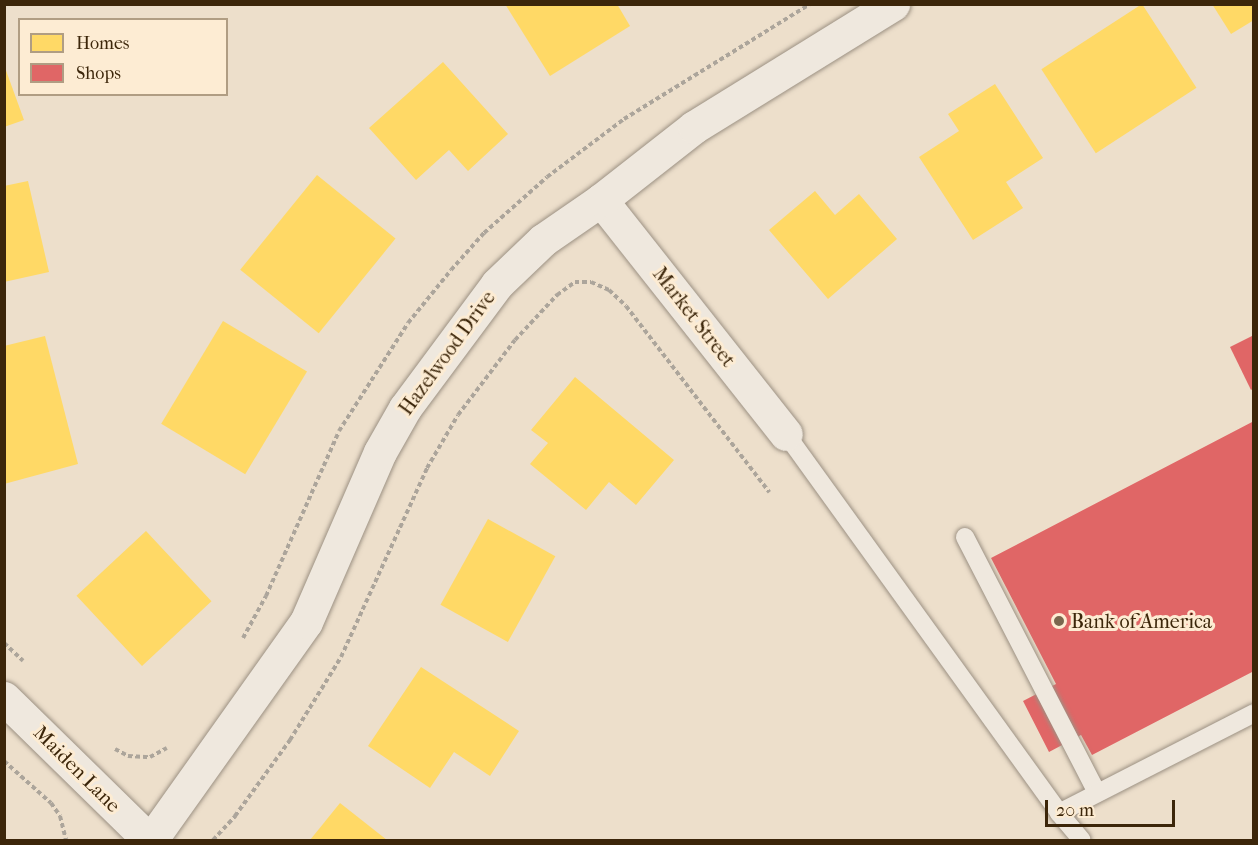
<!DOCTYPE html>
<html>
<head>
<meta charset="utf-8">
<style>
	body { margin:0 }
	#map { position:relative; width:1258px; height:845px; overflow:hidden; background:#eddfcb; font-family:"IM FELL French Canon",serif }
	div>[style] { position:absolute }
	.homes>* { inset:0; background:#ffd966; transform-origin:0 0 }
	.shops>* { inset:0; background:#e06666 }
	.path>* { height:4px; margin-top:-2px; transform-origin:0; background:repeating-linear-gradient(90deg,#aca59b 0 4.5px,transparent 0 7.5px) }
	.roads { filter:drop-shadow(0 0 2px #9c9183) drop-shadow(0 0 2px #9c9183) }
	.lane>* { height:18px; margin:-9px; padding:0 9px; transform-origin:9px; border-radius:9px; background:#efe8de }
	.street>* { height:33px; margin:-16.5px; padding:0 16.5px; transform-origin:16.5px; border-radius:16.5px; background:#efe8de }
	.dots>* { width:16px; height:16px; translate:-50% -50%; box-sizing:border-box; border:3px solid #fdecd3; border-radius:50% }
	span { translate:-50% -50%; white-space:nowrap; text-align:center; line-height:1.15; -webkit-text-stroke:6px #fdecd3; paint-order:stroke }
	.street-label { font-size:20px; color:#3c260a }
	.poi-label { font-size:20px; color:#3c260a }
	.left { translate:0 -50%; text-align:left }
	.frame { position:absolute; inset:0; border:6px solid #3c260a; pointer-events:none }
	.legend { position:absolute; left:18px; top:18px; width:210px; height:78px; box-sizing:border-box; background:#fdecd3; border:2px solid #b09d83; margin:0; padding:8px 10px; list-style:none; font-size:18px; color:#3c260a }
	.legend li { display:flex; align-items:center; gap:12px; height:30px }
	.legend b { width:30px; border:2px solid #b09d83 }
	.scale { position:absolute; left:1045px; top:800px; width:130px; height:27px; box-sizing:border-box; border:3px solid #3c260a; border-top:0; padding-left:8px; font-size:18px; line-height:21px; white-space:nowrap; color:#3c260a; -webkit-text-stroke:4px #fdecd3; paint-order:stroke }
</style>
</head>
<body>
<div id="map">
	<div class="homes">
		<i style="clip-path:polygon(505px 4px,617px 4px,630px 26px,550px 76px)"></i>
		<i style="left:1142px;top:4px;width:100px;height:120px;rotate:57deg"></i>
		<i style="clip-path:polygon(1212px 4px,1254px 4px,1254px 20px,1231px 34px)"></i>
		<i style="clip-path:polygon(443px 62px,508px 134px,468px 171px,449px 150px,416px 180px,369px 128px)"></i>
		<i style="clip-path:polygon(4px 65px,24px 120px,4px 127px)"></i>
		<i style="clip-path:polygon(995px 84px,1043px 158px,1006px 182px,1023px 208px,973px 240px,919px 157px,959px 131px,948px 114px)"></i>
		<i style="left:317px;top:175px;width:101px;height:122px;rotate:39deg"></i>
		<i style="clip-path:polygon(28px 181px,49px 272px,4px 282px,4px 186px)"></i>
		<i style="clip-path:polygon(815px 191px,835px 215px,859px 194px,897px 239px,828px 299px,769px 230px)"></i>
		<i style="left:223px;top:321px;width:98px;height:120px;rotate:31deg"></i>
		<i style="clip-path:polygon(45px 336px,78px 464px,4px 484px,4px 346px)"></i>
		<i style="clip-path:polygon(575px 377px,674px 460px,636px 505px,609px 482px,586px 510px,530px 464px,548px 443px,531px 430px)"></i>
		<i style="left:488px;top:519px;width:77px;height:98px;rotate:29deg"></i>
		<i style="left:146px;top:531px;width:96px;height:95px;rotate:47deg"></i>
		<i style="clip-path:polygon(421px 667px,519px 731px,490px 776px,454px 752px,430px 788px,368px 746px)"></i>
		<i style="clip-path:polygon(340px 803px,387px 840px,310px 840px)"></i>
	</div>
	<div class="shops">
		<i style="clip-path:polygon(1254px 335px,1254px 388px,1251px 390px,1230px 347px)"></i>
		<i style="clip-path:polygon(1254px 421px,1254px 671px,1092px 755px,1081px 735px,1049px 752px,1023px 701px,1056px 684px,991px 558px)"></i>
	</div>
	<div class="path">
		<i style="left:243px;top:638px;width:48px;rotate:-61.3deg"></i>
		<i style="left:266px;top:596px;width:180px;rotate:-66.1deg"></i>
		<i style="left:339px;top:431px;width:128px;rotate:-57.4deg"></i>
		<i style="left:408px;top:323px;width:68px;rotate:-50.9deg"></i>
		<i style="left:451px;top:270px;width:50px;rotate:-48.3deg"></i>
		<i style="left:484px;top:233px;width:84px;rotate:-41.6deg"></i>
		<i style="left:547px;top:177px;width:96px;rotate:-37deg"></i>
		<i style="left:624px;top:119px;width:219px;rotate:-31.7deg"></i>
		<i style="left:4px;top:643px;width:26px;rotate:43deg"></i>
		<i style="left:115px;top:749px;width:15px;rotate:28deg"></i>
		<i style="left:128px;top:756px;width:22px;rotate:3deg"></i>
		<i style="left:150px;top:757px;width:19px;rotate:-28deg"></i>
		<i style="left:4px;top:761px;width:63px;rotate:41.8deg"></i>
		<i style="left:51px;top:803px;width:16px;rotate:55deg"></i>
		<i style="left:60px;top:816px;width:25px;rotate:76deg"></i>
		<i style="left:213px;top:840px;width:33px;rotate:-47deg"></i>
		<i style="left:235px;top:816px;width:94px;rotate:-54.1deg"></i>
		<i style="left:290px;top:740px;width:97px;rotate:-58.4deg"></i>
		<i style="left:341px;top:657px;width:208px;rotate:-65.5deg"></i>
		<i style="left:427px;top:468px;width:61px;rotate:-59.7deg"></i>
		<i style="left:458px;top:415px;width:94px;rotate:-52.8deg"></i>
		<i style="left:515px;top:340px;width:62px;rotate:-47deg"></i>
		<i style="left:557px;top:295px;width:22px;rotate:-36deg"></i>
		<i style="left:575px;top:282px;width:16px"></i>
		<i style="left:591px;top:282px;width:20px;rotate:24deg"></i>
		<i style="left:609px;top:290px;width:23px;rotate:43deg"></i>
		<i style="left:626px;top:306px;width:235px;rotate:52.4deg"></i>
	</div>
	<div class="roads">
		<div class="lane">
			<i style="left:786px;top:434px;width:467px;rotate:54.2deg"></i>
			<i style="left:1059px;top:813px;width:35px;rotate:50deg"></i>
			<i style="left:965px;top:537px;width:288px;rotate:62.7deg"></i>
			<i style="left:1059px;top:813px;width:219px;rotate:-27.1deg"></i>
		</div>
		<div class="street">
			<i style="left:601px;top:200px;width:298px;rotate:51.7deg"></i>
			<i style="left:4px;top:698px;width:203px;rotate:44.4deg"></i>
			<i style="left:151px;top:840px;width:267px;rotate:-54.6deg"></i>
			<i style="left:306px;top:622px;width:185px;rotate:-66.5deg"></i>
			<i style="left:380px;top:452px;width:51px;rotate:-60.4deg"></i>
			<i style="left:405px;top:408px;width:154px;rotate:-53.4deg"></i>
			<i style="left:497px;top:284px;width:64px;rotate:-43.7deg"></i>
			<i style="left:543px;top:240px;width:70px;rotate:-34.6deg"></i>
			<i style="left:601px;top:200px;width:118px;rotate:-38.1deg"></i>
			<i style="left:694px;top:127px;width:234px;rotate:-31.7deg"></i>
		</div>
	</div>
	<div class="dots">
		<i style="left:1059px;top:621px;background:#7a674e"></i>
	</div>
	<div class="street-label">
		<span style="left:694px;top:317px;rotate:52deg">Market Street</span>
		<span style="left:447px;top:353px;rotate:-54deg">Hazelwood Drive</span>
		<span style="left:77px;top:769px;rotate:45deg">Maiden Lane</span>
	</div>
	<div class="poi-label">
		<span class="left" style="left:1071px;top:621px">Bank of America</span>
	</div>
	<div class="frame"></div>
	<ul class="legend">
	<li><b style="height:16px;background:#ffd966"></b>Homes</li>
	<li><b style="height:16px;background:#e06666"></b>Shops</li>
	</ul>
	<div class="scale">20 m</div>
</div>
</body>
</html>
